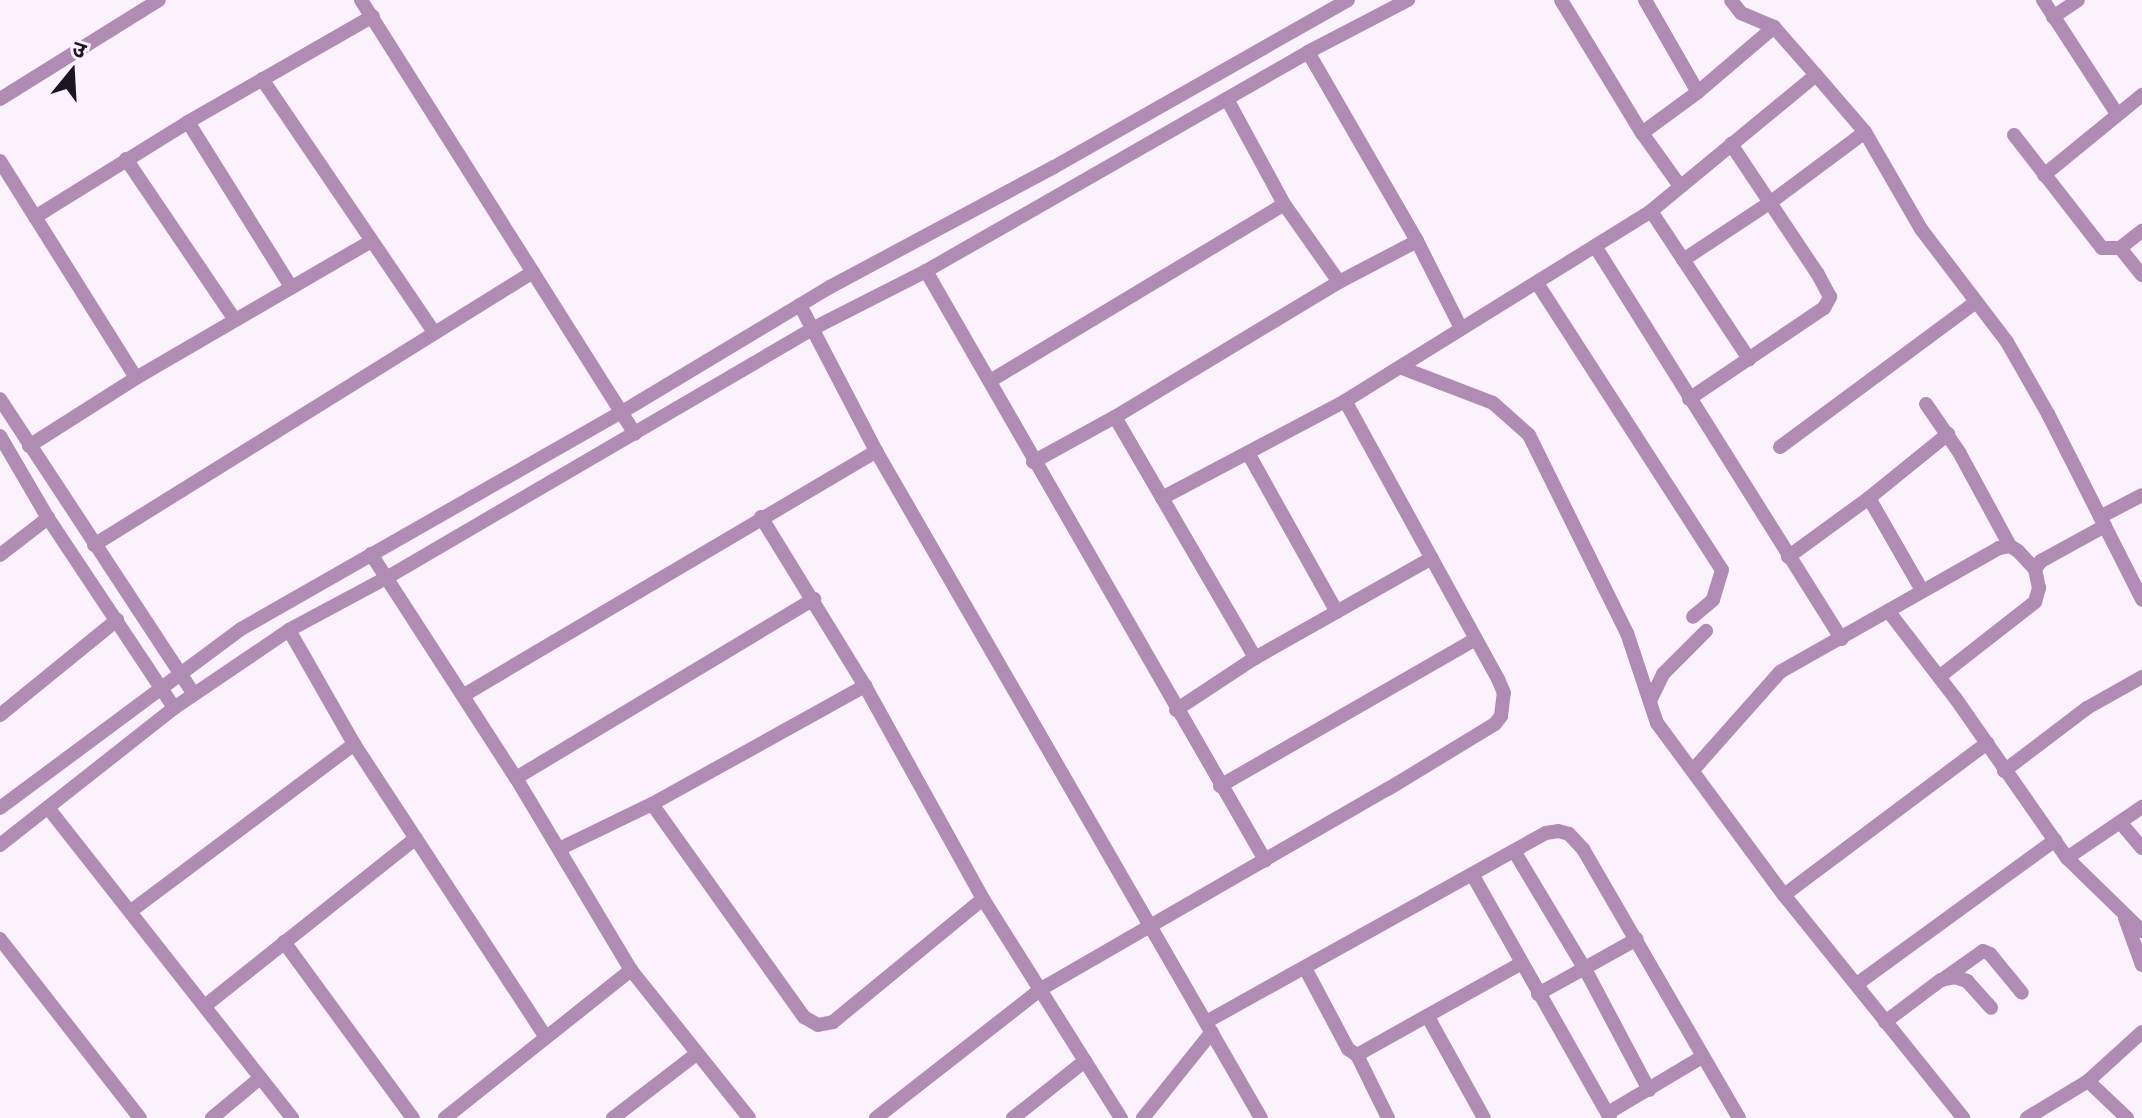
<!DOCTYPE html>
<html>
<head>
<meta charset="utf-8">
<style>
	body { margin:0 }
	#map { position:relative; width:2142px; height:1118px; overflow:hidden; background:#fcf2fe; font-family:"PT Sans","Noto Sans Devanagari",sans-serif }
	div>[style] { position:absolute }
	.minor>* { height:14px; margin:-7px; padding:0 7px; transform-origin:7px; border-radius:7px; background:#b08cb5 }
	span { translate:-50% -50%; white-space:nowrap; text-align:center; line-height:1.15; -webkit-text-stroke:6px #fcf2fe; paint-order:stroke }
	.north { position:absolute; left:32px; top:32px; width:80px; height:80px; -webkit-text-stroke:6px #fcf2fe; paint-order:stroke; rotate:18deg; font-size:22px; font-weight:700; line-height:32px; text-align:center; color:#1c141e }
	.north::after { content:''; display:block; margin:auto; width:28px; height:36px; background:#1c141e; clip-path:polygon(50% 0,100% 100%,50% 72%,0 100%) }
</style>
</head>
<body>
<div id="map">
	<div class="minor">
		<i style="left:361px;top:0;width:513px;rotate:57.73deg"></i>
		<i style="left:1561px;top:0;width:156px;rotate:58.7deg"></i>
		<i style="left:1642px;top:133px;width:65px;rotate:54.4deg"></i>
		<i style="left:1645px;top:0;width:106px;rotate:60.1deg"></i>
		<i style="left:2043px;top:0;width:136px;rotate:57deg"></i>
		<i style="left:2053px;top:17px;width:30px;rotate:-34deg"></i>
		<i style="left:1308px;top:52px;width:218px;rotate:60deg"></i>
		<i style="left:1417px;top:241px;width:97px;rotate:63.2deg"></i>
		<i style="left:1816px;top:75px;width:75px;rotate:49.3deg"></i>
		<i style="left:1865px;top:132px;width:112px;rotate:60deg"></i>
		<i style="left:1921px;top:229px;width:142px;rotate:52.7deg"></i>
		<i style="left:2007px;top:342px;width:83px;rotate:60.3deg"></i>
		<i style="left:2048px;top:414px;width:208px;rotate:63.1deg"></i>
		<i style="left:262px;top:79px;width:306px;rotate:55.8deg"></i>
		<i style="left:0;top:99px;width:187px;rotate:-31.9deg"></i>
		<i style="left:1227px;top:99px;width:119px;rotate:61.5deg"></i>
		<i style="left:1284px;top:204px;width:95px;rotate:54.8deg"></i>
		<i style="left:188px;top:122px;width:195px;rotate:58deg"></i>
		<i style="left:1642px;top:133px;width:69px;rotate:-36.2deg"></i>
		<i style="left:1698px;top:92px;width:100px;rotate:-40.5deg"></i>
		<i style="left:2014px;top:135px;width:143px;rotate:52.1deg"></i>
		<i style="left:2102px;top:248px;width:18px"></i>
		<i style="left:2120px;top:248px;width:28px;rotate:-38deg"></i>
		<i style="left:126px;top:159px;width:194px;rotate:55.9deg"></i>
		<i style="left:0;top:161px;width:256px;rotate:57.9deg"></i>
		<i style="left:2044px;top:175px;width:127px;rotate:-39.2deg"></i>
		<i style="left:1651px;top:211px;width:178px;rotate:56.5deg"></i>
		<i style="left:35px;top:217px;width:180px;rotate:-31.8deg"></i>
		<i style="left:188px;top:122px;width:213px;rotate:-29.8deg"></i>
		<i style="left:1595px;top:246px;width:464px;rotate:57.9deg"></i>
		<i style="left:2120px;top:248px;width:35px;rotate:51deg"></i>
		<i style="left:1683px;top:260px;width:105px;rotate:-33.4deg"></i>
		<i style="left:1771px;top:202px;width:117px;rotate:-36.7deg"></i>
		<i style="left:926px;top:271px;width:680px;rotate:60.08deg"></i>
		<i style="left:1537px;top:283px;width:341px;rotate:57.2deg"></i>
		<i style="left:1722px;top:570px;width:31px;rotate:107deg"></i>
		<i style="left:1713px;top:600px;width:26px;rotate:140deg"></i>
		<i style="left:800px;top:305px;width:165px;rotate:62.5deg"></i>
		<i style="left:876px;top:451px;width:770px;rotate:60.01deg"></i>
		<i style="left:1402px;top:368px;width:97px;rotate:21deg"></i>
		<i style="left:1493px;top:403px;width:48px;rotate:41.6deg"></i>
		<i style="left:1529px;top:435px;width:221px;rotate:63.7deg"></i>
		<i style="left:1627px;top:633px;width:95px;rotate:71.6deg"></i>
		<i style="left:1657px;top:723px;width:214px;rotate:53.6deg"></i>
		<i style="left:1784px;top:895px;width:286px;rotate:51.2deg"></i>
		<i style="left:990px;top:381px;width:343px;rotate:-31deg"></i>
		<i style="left:0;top:399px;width:353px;rotate:56.7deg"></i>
		<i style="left:1689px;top:399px;width:163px;rotate:-34deg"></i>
		<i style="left:1824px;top:308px;width:13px;rotate:-61deg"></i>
		<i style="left:1830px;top:297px;width:27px;rotate:-118deg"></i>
		<i style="left:1817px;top:273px;width:155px;rotate:-123.7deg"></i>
		<i style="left:1926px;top:404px;width:58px;rotate:55.5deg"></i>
		<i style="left:1959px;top:452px;width:107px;rotate:61.5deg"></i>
		<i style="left:1115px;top:417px;width:279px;rotate:59.8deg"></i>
		<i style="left:0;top:436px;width:95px;rotate:59.7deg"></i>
		<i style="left:48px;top:518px;width:228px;rotate:56.4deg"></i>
		<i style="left:29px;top:446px;width:127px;rotate:-32.4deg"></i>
		<i style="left:136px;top:378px;width:272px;rotate:-30.2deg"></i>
		<i style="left:1780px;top:447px;width:244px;rotate:-36.5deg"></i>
		<i style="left:1248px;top:453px;width:182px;rotate:60.8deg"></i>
		<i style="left:1033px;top:462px;width:94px;rotate:-28.8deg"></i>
		<i style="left:1115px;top:417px;width:262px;rotate:-31.1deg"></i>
		<i style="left:1339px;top:282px;width:88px;rotate:-27.7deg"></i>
		<i style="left:1162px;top:498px;width:207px;rotate:-27.9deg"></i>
		<i style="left:1345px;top:401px;width:360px;rotate:-31.8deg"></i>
		<i style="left:1651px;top:211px;width:214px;rotate:-39.5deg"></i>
		<i style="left:1816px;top:75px;width:64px;rotate:-131.2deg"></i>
		<i style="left:1774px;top:27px;width:36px;rotate:-157deg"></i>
		<i style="left:1741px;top:13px;width:16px;rotate:-128deg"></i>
		<i style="left:1869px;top:498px;width:106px;rotate:60.1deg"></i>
		<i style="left:761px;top:517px;width:198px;rotate:58.4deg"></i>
		<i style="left:865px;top:686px;width:244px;rotate:61deg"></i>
		<i style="left:983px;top:899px;width:259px;rotate:57.8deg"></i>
		<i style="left:2100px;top:517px;width:47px;rotate:-27.6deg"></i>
		<i style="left:94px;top:545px;width:517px;rotate:-31.88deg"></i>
		<i style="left:371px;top:554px;width:267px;rotate:57.1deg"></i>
		<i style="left:516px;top:778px;width:224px;rotate:59.1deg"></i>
		<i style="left:631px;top:970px;width:189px;rotate:51.4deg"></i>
		<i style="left:0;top:555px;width:61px;rotate:-37.6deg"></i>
		<i style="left:1788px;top:557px;width:100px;rotate:-36.1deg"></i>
		<i style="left:1869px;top:498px;width:102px;rotate:-39deg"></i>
		<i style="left:1889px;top:612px;width:110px;rotate:52.4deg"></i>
		<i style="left:1956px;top:699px;width:194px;rotate:55.1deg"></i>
		<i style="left:2067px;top:858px;width:105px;rotate:44.2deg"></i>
		<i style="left:289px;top:630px;width:131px;rotate:60.3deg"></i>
		<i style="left:354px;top:744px;width:350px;rotate:56.8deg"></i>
		<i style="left:1939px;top:677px;width:122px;rotate:-38deg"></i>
		<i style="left:2035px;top:602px;width:15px;rotate:-74deg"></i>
		<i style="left:2039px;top:588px;width:19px;rotate:-102deg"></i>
		<i style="left:2035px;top:569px;width:10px;rotate:-53deg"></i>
		<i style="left:2041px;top:561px;width:73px;rotate:-28.7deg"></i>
		<i style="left:464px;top:695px;width:479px;rotate:-30.6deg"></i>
		<i style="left:1650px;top:701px;width:30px;rotate:-64deg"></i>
		<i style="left:1663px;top:674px;width:61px;rotate:-45deg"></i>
		<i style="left:1176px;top:710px;width:95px;rotate:-33.4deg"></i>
		<i style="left:1255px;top:658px;width:203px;rotate:-29.5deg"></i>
		<i style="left:0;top:715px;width:151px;rotate:-39.1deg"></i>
		<i style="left:1693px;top:770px;width:131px;rotate:-48.4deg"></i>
		<i style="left:1780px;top:672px;width:252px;rotate:-29.5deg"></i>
		<i style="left:1999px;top:548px;width:11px;rotate:-10deg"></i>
		<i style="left:2010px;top:546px;width:9px;rotate:32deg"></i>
		<i style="left:2018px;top:551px;width:25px;rotate:47deg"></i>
		<i style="left:2004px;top:771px;width:104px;rotate:-37.2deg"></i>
		<i style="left:2087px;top:708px;width:63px;rotate:-29.4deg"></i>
		<i style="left:516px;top:778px;width:348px;rotate:-31deg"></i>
		<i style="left:1220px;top:786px;width:295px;rotate:-29.9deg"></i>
		<i style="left:652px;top:804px;width:262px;rotate:54.5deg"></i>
		<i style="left:804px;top:1017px;width:16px;rotate:30deg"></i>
		<i style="left:818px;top:1025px;width:15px;rotate:-11deg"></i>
		<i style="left:833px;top:1022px;width:194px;rotate:-39.4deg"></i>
		<i style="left:0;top:808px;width:300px;rotate:-36.6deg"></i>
		<i style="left:241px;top:629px;width:438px;rotate:-29.7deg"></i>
		<i style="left:622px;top:412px;width:243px;rotate:-31deg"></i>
		<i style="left:830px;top:287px;width:254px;rotate:-28.2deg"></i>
		<i style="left:1054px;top:167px;width:338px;rotate:-29.6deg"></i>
		<i style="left:49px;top:809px;width:393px;rotate:51.8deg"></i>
		<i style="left:2120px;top:822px;width:34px;rotate:50deg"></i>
		<i style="left:0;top:845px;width:221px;rotate:-38.2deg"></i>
		<i style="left:174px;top:708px;width:139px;rotate:-34.1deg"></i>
		<i style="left:289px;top:630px;width:112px;rotate:-28.2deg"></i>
		<i style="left:388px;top:577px;width:491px;rotate:-30.3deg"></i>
		<i style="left:812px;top:329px;width:128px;rotate:-27deg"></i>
		<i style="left:926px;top:271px;width:440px;rotate:-29.8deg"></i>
		<i style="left:1308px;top:52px;width:113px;rotate:-27.5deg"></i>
		<i style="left:559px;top:849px;width:103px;rotate:-25.8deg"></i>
		<i style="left:652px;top:804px;width:244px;rotate:-29deg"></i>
		<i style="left:1514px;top:851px;width:138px;rotate:59deg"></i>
		<i style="left:1585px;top:969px;width:137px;rotate:62.1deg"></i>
		<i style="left:2067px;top:858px;width:91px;rotate:-34.2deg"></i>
		<i style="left:1472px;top:874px;width:280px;rotate:60.5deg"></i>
		<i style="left:1784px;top:895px;width:254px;rotate:-36.8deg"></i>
		<i style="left:131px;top:911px;width:279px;rotate:-36.8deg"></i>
		<i style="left:2125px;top:918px;width:50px;rotate:70.1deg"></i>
		<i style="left:0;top:939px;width:227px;rotate:52deg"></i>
		<i style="left:284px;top:942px;width:218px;rotate:53.8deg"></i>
		<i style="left:1305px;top:968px;width:92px;rotate:62deg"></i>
		<i style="left:1348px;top:1049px;width:11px;rotate:34deg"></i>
		<i style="left:1357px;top:1055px;width:187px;rotate:-29.2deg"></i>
		<i style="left:1942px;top:980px;width:50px;rotate:-35.3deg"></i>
		<i style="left:1983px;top:951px;width:8px;rotate:23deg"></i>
		<i style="left:1990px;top:954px;width:50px;rotate:50.6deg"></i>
		<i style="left:1857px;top:984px;width:245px;rotate:-36deg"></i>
		<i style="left:1538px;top:994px;width:113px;rotate:-29.1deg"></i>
		<i style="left:206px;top:1005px;width:268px;rotate:-38.5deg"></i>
		<i style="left:1428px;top:1017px;width:115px;rotate:61deg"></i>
		<i style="left:1206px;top:1022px;width:389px;rotate:-29.1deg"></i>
		<i style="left:1546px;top:833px;width:12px;rotate:-9deg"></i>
		<i style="left:1558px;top:831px;width:11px;rotate:15deg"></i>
		<i style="left:1569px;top:834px;width:21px;rotate:47deg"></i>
		<i style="left:1583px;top:849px;width:311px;rotate:59.9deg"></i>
		<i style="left:1885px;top:1022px;width:70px;rotate:-36.9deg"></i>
		<i style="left:1941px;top:980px;width:14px;rotate:-12deg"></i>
		<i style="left:1955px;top:977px;width:13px;rotate:18deg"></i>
		<i style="left:1967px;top:981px;width:36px;rotate:48deg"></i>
		<i style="left:1357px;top:1055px;width:70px;rotate:63.8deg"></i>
		<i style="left:2088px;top:1081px;width:54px;rotate:43.5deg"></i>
		<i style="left:1608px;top:1113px;width:109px;rotate:-30.8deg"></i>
		<i style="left:212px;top:1118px;width:62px;rotate:-39.8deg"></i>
		<i style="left:445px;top:1118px;width:238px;rotate:-38.5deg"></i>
		<i style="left:613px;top:1118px;width:103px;rotate:-37.5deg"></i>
		<i style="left:876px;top:1118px;width:209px;rotate:-38deg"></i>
		<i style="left:1041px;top:989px;width:401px;rotate:-30deg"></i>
		<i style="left:1388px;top:789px;width:125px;rotate:-31.3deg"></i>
		<i style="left:1495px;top:724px;width:10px;rotate:-53deg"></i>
		<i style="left:1501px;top:716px;width:23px;rotate:-83deg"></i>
		<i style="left:1504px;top:693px;width:15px;rotate:-113deg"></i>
		<i style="left:1498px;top:679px;width:317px;rotate:-118.8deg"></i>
		<i style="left:1013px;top:1118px;width:92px;rotate:-38.4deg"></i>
		<i style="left:1143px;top:1118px;width:110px;rotate:-51.3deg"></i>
		<i style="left:2027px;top:1118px;width:71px;rotate:-31.2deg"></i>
		<i style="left:2088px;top:1081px;width:73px;rotate:-42.2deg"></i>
	</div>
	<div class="north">उ</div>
</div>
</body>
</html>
